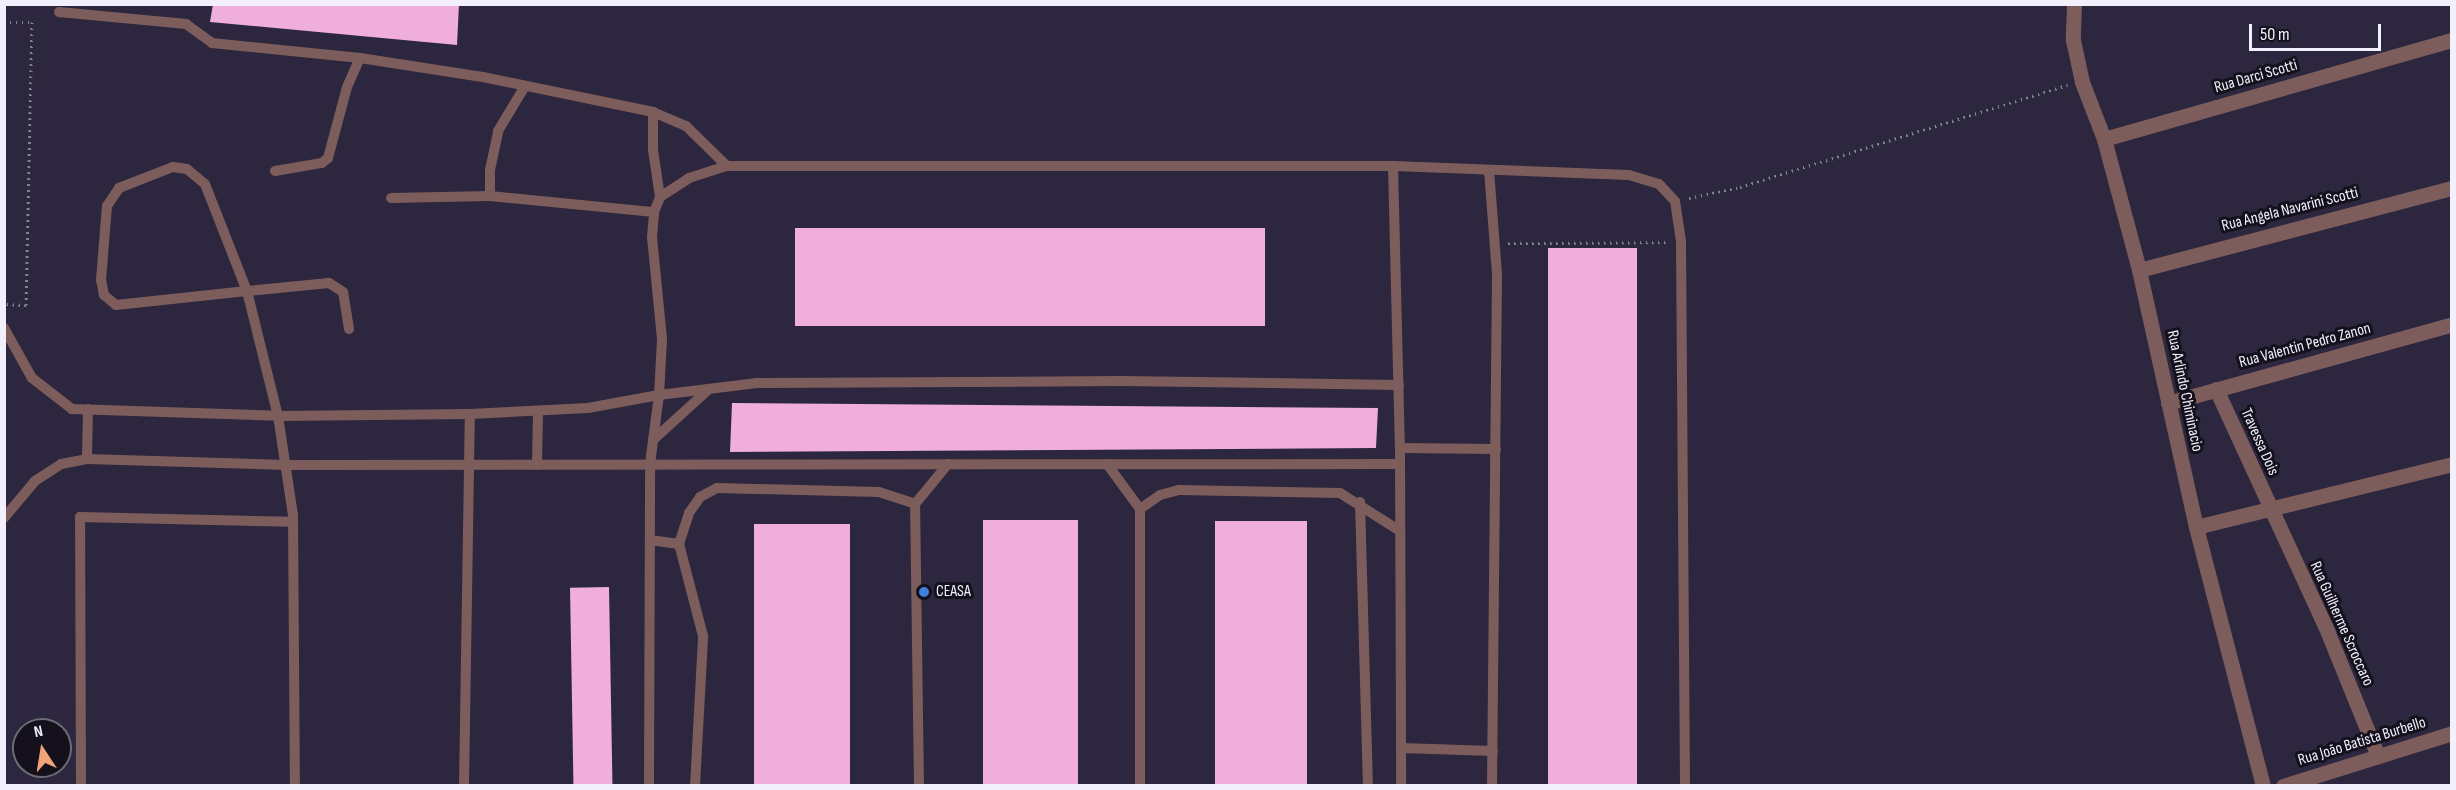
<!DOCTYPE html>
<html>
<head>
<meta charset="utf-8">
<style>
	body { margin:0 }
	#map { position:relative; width:2456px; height:790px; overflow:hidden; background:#2c263e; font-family:"Sofia Sans Condensed",sans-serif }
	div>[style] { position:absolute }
	.building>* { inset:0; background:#efaedb; transform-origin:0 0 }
	.path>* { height:3px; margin-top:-1.5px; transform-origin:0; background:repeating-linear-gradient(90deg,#858194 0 1.5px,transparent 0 6px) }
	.service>* { height:10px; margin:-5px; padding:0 5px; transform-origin:5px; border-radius:5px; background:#7d5d5b }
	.minor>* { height:15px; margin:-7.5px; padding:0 7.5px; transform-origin:7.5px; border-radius:7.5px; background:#7d5d5b }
	.dots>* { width:16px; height:16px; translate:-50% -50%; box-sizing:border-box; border:3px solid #14111c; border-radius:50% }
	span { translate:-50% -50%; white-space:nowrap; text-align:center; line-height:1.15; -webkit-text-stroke:6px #14111c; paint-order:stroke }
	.street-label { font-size:16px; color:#f2f0fd }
	.poi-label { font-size:16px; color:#f2f0fd }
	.left { translate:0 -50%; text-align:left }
	.frame { position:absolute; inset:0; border:6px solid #f2f0fd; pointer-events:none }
	.north { position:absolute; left:12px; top:718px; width:60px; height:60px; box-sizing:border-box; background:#14111c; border:2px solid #6d6a76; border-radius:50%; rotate:348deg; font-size:16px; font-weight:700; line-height:24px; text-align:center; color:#f2f0fd }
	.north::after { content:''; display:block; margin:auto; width:21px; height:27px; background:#efa377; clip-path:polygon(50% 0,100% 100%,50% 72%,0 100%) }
	.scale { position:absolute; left:2249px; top:24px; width:132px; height:27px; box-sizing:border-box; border:3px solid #f2f0fd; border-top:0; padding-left:8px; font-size:18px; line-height:21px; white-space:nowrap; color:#f2f0fd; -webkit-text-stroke:4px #14111c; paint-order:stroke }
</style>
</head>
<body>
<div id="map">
	<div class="building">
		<i style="clip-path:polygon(213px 4px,459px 4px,457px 45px,210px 22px)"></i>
		<i style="left:795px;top:228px;width:470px;height:98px"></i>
		<i style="left:1548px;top:248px;width:89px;height:538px"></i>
		<i style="clip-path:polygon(732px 403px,1378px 408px,1376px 448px,730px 452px)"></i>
		<i style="left:1078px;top:520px;width:266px;height:95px;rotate:90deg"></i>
		<i style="left:1307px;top:521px;width:265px;height:92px;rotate:90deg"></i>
		<i style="left:754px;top:524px;width:96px;height:262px"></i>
		<i style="left:609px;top:587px;width:199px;height:39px;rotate:89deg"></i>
	</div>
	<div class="path">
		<i style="left:4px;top:22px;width:28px"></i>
		<i style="left:32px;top:22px;width:283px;rotate:91.2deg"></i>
		<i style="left:26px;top:305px;width:22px;rotate:-177deg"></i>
		<i style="left:1689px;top:198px;width:52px;rotate:-12.2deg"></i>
		<i style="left:1740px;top:187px;width:343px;rotate:-17.3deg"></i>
		<i style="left:1508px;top:243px;width:159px;rotate:-0.4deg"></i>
	</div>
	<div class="service">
		<i style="left:59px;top:12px;width:128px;rotate:5.4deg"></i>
		<i style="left:186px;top:24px;width:32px;rotate:36deg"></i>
		<i style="left:212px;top:43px;width:149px;rotate:5.8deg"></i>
		<i style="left:360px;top:58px;width:124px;rotate:8.8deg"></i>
		<i style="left:483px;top:77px;width:174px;rotate:11.6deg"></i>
		<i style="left:653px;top:112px;width:36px;rotate:23deg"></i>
		<i style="left:686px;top:126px;width:57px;rotate:44.3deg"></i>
		<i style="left:653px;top:112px;width:38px;rotate:90deg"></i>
		<i style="left:653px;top:150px;width:48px;rotate:81.5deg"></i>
		<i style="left:1393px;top:166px;width:282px;rotate:88.6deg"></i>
		<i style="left:1400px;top:448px;width:338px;rotate:89.8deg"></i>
		<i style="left:1489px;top:170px;width:104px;rotate:85.6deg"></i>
		<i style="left:1497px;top:274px;width:512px;rotate:90.56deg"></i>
		<i style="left:275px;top:171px;width:48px;rotate:-9.7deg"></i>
		<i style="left:322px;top:163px;width:8px;rotate:-40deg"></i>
		<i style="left:328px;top:158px;width:73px;rotate:-75deg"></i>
		<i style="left:347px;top:87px;width:32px;rotate:-66deg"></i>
		<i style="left:490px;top:196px;width:26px;rotate:-90deg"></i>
		<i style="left:490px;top:170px;width:40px;rotate:-78deg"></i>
		<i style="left:498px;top:131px;width:52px;rotate:-59deg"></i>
		<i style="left:391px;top:198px;width:99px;rotate:-1.2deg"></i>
		<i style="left:490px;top:196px;width:165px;rotate:5.6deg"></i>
		<i style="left:4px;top:328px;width:57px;rotate:60.8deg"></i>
		<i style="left:32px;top:378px;width:51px;rotate:37.8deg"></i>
		<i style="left:72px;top:409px;width:206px;rotate:1.9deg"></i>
		<i style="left:278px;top:416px;width:100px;rotate:81.4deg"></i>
		<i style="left:293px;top:515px;width:271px;rotate:89.6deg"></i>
		<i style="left:349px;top:329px;width:37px;rotate:-99deg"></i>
		<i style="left:343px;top:292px;width:17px;rotate:-147deg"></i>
		<i style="left:329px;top:283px;width:82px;rotate:174.4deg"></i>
		<i style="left:247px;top:291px;width:132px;rotate:173.9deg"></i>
		<i style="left:116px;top:305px;width:16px;rotate:-140deg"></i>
		<i style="left:104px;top:295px;width:15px;rotate:-101deg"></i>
		<i style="left:101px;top:280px;width:74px;rotate:-85.4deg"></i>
		<i style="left:107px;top:206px;width:22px;rotate:-56deg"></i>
		<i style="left:119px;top:188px;width:58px;rotate:-21.3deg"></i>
		<i style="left:173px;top:167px;width:14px;rotate:8deg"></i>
		<i style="left:187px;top:169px;width:23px;rotate:40deg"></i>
		<i style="left:205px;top:184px;width:115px;rotate:68.6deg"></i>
		<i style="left:247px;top:291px;width:129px;rotate:76.1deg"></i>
		<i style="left:278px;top:416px;width:192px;rotate:-0.6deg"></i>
		<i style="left:653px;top:440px;width:76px;rotate:-42.3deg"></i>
		<i style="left:1400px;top:448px;width:96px;rotate:0.6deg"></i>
		<i style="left:87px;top:459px;width:50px;rotate:-88.9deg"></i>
		<i style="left:1107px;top:464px;width:56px;rotate:53.7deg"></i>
		<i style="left:1140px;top:509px;width:277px;rotate:90deg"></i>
		<i style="left:537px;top:465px;width:54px;rotate:-88.9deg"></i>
		<i style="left:1360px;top:502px;width:284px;rotate:88.4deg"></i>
		<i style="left:1140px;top:509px;width:24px;rotate:-35deg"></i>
		<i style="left:1160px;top:495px;width:20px;rotate:-15deg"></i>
		<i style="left:1179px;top:490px;width:161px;rotate:1.1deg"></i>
		<i style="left:1340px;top:493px;width:71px;rotate:32.3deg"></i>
		<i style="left:4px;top:518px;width:48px;rotate:-50deg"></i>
		<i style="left:35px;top:481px;width:31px;rotate:-33deg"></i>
		<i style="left:61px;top:464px;width:26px;rotate:-11deg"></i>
		<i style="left:87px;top:459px;width:200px;rotate:1.7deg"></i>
		<i style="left:287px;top:465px;width:1113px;rotate:-0.05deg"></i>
		<i style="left:650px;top:540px;width:29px;rotate:8deg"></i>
		<i style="left:1401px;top:748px;width:92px;rotate:1.9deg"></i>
		<i style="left:81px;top:786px;width:269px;rotate:-90.2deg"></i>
		<i style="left:80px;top:517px;width:213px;rotate:1.3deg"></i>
		<i style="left:464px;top:786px;width:372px;rotate:-89.1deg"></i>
		<i style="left:470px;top:414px;width:118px;rotate:-2.9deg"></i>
		<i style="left:588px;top:408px;width:72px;rotate:-10.4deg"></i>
		<i style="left:659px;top:395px;width:56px;rotate:-86.9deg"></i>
		<i style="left:662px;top:339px;width:102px;rotate:-95.6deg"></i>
		<i style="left:652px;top:237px;width:25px;rotate:-85deg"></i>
		<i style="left:654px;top:212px;width:16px;rotate:-68deg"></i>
		<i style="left:660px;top:197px;width:35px;rotate:-33deg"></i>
		<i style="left:689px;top:178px;width:40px;rotate:-18deg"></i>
		<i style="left:727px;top:166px;width:666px"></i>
		<i style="left:1393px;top:166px;width:236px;rotate:2.2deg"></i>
		<i style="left:1629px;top:175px;width:31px;rotate:17deg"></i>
		<i style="left:1659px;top:184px;width:23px;rotate:47deg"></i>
		<i style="left:1675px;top:201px;width:40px;rotate:81.5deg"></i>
		<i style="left:1681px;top:241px;width:545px;rotate:89.58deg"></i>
		<i style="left:649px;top:786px;width:322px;rotate:-89.8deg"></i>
		<i style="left:650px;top:464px;width:70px;rotate:-82.6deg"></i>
		<i style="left:659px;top:395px;width:99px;rotate:-7deg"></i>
		<i style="left:757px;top:383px;width:363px;rotate:-0.3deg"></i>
		<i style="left:1120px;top:381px;width:279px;rotate:0.8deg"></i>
		<i style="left:695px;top:786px;width:150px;rotate:-86.9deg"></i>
		<i style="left:703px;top:636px;width:95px;rotate:-104.6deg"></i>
		<i style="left:679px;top:544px;width:33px;rotate:-72deg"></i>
		<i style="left:689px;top:513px;width:19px;rotate:-55deg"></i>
		<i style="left:700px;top:497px;width:19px;rotate:-28deg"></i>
		<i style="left:717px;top:488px;width:162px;rotate:1.4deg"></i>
		<i style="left:879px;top:492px;width:38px;rotate:18deg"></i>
		<i style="left:919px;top:786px;width:282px;rotate:-90.8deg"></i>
		<i style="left:915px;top:504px;width:52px;rotate:-50.5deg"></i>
	</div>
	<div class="minor">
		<i style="left:2074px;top:4px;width:36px;rotate:92deg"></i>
		<i style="left:2073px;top:40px;width:43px;rotate:77.9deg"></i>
		<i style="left:2082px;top:82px;width:61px;rotate:68.9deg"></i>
		<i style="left:2104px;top:139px;width:136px;rotate:75deg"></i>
		<i style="left:2139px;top:270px;width:263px;rotate:77.5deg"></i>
		<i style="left:2196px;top:527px;width:268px;rotate:75.5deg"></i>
		<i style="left:2104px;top:139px;width:362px;rotate:-15.9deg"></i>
		<i style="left:2139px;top:270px;width:324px;rotate:-14.7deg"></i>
		<i style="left:2216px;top:389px;width:268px;rotate:65.3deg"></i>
		<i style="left:2328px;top:633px;width:133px;rotate:67.9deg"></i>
		<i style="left:2168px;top:403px;width:295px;rotate:-15.5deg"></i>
		<i style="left:2196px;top:527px;width:264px;rotate:-13.8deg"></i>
		<i style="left:2283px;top:786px;width:177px;rotate:-17.4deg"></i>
	</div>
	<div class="dots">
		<i style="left:924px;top:592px;background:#3f7fe0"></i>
	</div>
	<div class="street-label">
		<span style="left:2256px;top:77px;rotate:-16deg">Rua Darci Scotti</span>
		<span style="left:2290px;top:210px;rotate:-14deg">Rua Angela Navarini Scotti</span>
		<span style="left:2305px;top:346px;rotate:-15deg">Rua Valentin Pedro Zanon</span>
		<span style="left:2184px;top:391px;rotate:78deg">Rua Arlindo Chiminacio</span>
		<span style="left:2259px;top:442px;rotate:66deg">Travessa Dois</span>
		<span style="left:2341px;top:624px;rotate:66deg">Rua Guilherme Scroccaro</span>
		<span style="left:2362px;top:742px;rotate:-17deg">Rua João Batista Burbello</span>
	</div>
	<div class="poi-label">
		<span class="left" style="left:936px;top:592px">CEASA</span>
	</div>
	<div class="frame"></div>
	<div class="north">N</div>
	<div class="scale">50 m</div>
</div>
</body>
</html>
